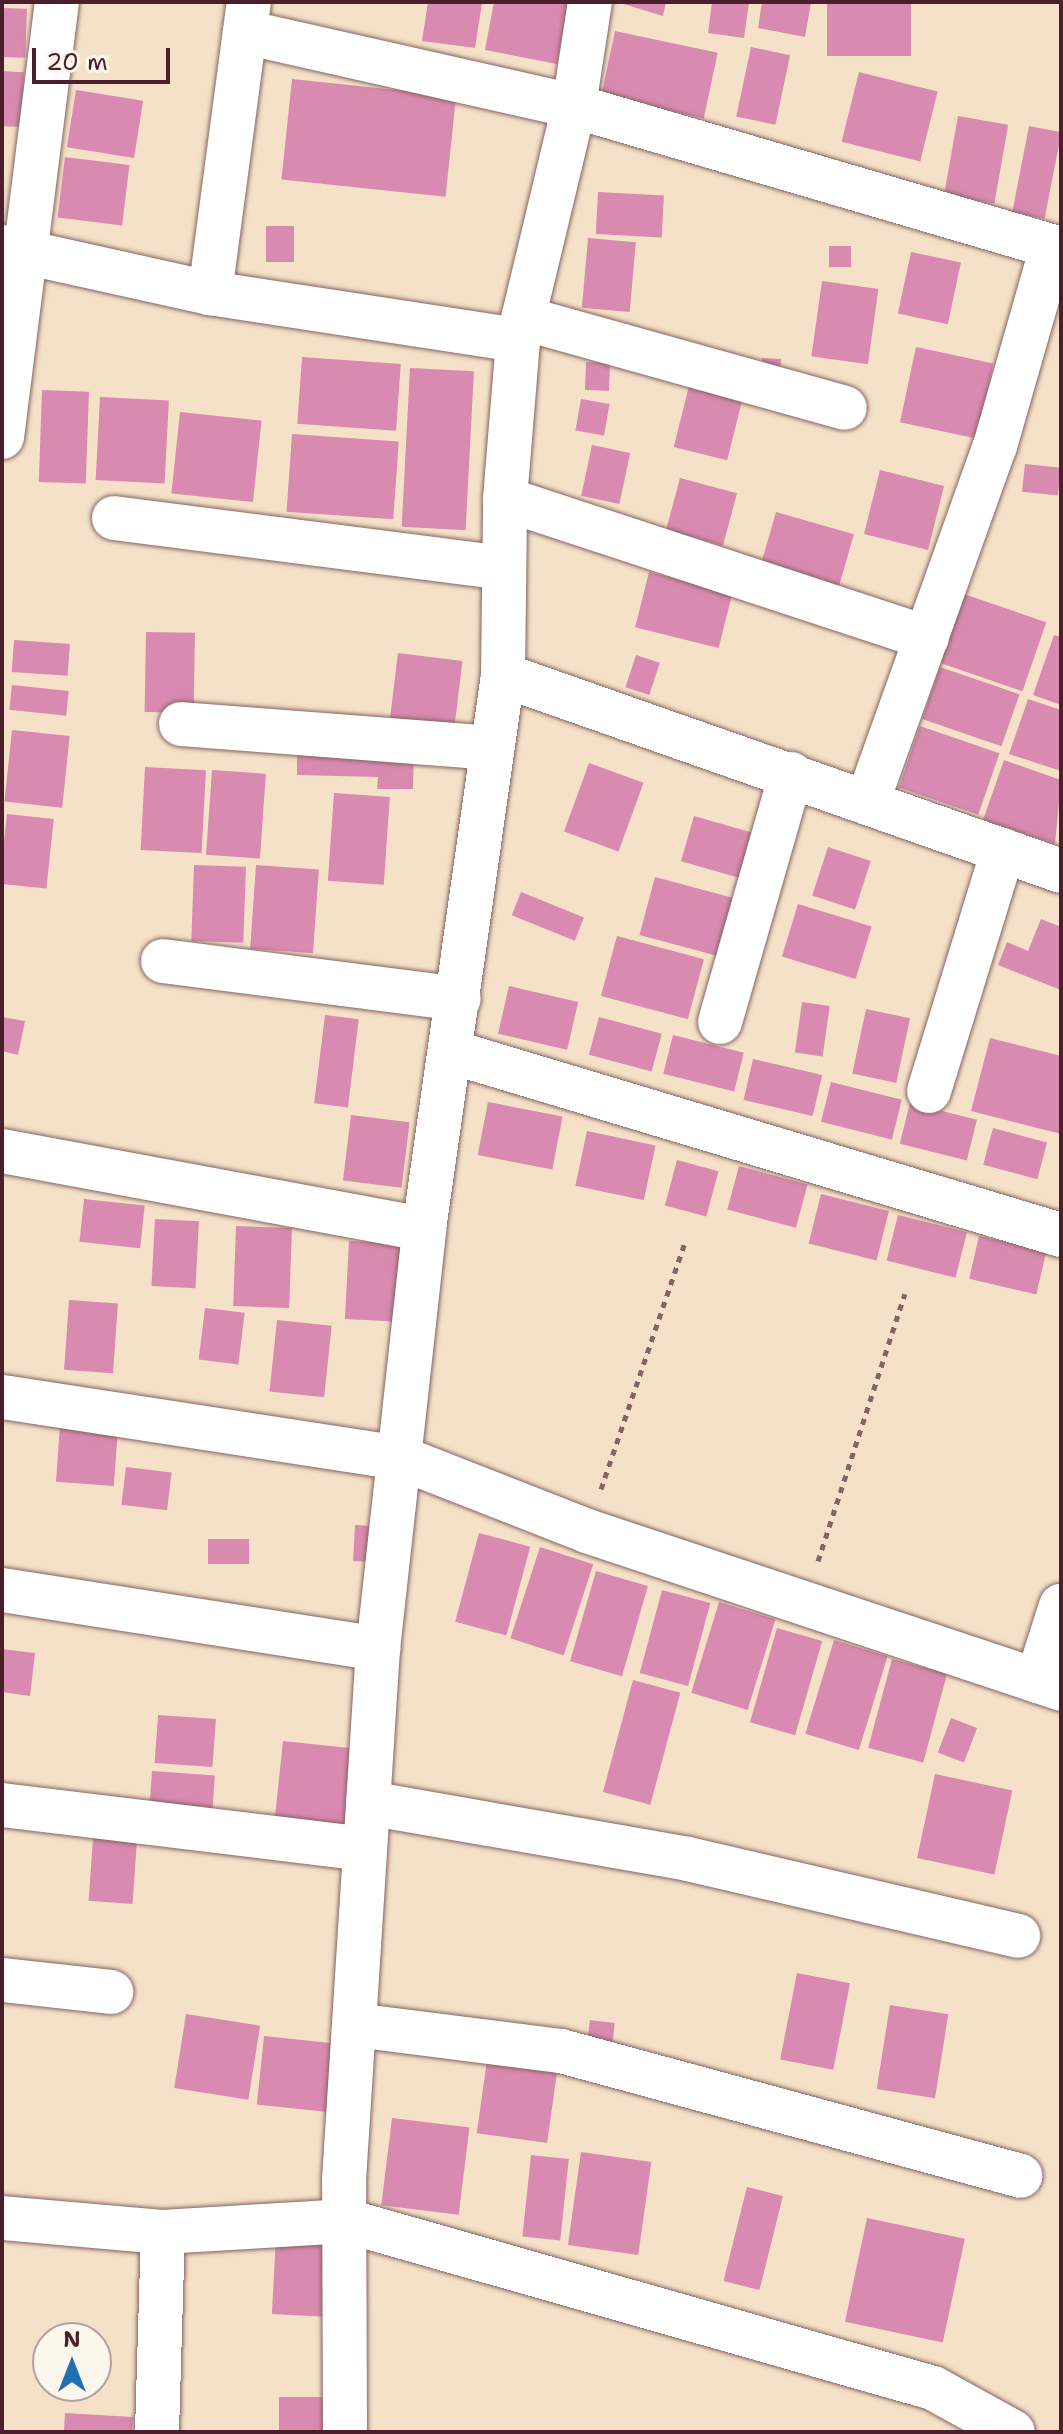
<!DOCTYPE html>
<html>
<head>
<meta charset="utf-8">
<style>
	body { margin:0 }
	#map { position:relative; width:1063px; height:2434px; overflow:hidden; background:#f4e1c7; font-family:"Shantell Sans",sans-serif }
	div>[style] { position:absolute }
	.building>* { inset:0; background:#d98ab0; transform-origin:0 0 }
	.path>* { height:5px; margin-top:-2.5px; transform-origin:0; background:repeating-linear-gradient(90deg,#866362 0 6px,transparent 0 12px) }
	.roads { filter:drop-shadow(0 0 2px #866362) drop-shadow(0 0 2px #866362) }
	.minor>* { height:44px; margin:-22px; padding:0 22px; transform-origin:22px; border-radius:22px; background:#fff }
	span { translate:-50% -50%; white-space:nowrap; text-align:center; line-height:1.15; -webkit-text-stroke:8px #fbf7ec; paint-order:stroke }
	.frame { position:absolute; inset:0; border:4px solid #4a1f2b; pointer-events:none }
	.north { position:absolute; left:32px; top:2322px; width:80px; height:80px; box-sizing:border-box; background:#fbf7ec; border:2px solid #b4a19f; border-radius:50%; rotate:0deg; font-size:22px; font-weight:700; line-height:32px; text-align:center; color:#4a1f2b }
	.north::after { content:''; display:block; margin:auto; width:28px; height:36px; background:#1f6fb2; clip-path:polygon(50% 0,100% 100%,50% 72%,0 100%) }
	.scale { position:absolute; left:32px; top:48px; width:138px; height:36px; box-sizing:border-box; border:4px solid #4a1f2b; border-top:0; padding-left:10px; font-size:24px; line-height:28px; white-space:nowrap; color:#4a1f2b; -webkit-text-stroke:6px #fbf7ec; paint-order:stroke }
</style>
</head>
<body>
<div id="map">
	<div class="building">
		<i style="clip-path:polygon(428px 2px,482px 3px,475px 48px,422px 41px)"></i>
		<i style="clip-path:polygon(494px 2px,569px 2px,557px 64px,485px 50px)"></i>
		<i style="clip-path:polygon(617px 2px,666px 2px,663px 16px)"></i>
		<i style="clip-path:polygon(712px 2px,749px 2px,744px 38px,708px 33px)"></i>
		<i style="clip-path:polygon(762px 2px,811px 2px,805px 37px,758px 28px)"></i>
		<i style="left:827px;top:2px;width:84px;height:54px"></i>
		<i style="left:2px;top:8px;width:25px;height:49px;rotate:2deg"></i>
		<i style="left:615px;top:31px;width:105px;height:67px;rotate:12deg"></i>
		<i style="left:751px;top:47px;width:40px;height:71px;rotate:12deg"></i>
		<i style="left:2px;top:71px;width:22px;height:55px;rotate:3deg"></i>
		<i style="left:859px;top:72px;width:81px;height:72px;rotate:14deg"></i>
		<i style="left:292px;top:79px;width:165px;height:101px;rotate:6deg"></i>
		<i style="left:76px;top:90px;width:68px;height:58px;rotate:9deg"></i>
		<i style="left:958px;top:116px;width:51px;height:80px;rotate:10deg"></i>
		<i style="left:1029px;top:126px;width:33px;height:88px;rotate:11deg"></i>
		<i style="left:65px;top:157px;width:65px;height:61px;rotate:7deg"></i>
		<i style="left:598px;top:192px;width:66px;height:42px;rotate:3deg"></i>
		<i style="left:266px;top:226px;width:28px;height:36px"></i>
		<i style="left:588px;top:238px;width:48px;height:70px;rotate:5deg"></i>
		<i style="left:829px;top:246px;width:22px;height:21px"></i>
		<i style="left:911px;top:252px;width:51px;height:63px;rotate:12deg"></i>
		<i style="left:822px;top:281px;width:57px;height:76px;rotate:8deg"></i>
		<i style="left:916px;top:347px;width:79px;height:77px;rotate:12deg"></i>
		<i style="left:302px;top:357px;width:99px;height:67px;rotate:4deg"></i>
		<i style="left:762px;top:358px;width:19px;height:11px;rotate:3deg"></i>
		<i style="left:586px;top:362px;width:24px;height:28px;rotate:2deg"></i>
		<i style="left:410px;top:368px;width:64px;height:159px;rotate:3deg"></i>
		<i style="left:690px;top:382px;width:55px;height:67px;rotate:14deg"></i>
		<i style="left:42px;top:390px;width:47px;height:92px;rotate:2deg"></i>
		<i style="left:100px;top:397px;width:69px;height:83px;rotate:3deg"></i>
		<i style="left:581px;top:399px;width:29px;height:32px;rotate:10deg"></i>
		<i style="left:180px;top:412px;width:82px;height:82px;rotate:6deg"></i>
		<i style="left:292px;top:434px;width:107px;height:78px;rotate:4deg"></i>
		<i style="left:592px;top:445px;width:39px;height:52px;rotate:12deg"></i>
		<i style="left:1025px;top:464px;width:36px;height:28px;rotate:6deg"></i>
		<i style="left:880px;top:470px;width:66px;height:66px;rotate:14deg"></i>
		<i style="left:680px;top:478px;width:59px;height:54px;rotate:15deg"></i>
		<i style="left:776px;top:512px;width:81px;height:56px;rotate:16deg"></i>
		<i style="left:649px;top:572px;width:86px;height:57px;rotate:14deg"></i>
		<i style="left:964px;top:594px;width:87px;height:73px;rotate:19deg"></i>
		<i style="left:146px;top:632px;width:49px;height:80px;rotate:1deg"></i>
		<i style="clip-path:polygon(1054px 635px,1061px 637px,1061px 705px,1033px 695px)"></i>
		<i style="left:14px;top:640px;width:56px;height:32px;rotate:4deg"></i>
		<i style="left:398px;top:653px;width:65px;height:73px;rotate:7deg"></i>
		<i style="left:636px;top:655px;width:25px;height:34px;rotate:18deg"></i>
		<i style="left:940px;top:667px;width:84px;height:55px;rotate:19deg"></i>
		<i style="left:12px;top:685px;width:57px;height:25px;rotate:6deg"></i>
		<i style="clip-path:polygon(1028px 699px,1061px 710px,1061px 771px,1009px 754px)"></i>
		<i style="left:920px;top:726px;width:84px;height:65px;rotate:19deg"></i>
		<i style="left:12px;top:730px;width:58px;height:72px;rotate:6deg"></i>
		<i style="clip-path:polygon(297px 743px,414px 746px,413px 789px,377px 789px,378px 777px,297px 775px)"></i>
		<i style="clip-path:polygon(1004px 760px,1061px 780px,1055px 844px,983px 820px)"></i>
		<i style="left:589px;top:763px;width:58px;height:73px;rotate:20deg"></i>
		<i style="left:145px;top:767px;width:61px;height:83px;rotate:3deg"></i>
		<i style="left:212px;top:770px;width:54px;height:85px;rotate:4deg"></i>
		<i style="left:334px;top:793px;width:56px;height:88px;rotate:4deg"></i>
		<i style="left:7px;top:814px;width:47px;height:70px;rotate:6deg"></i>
		<i style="left:694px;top:816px;width:61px;height:47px;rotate:16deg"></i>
		<i style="left:828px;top:847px;width:45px;height:51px;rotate:18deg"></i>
		<i style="left:194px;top:865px;width:52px;height:76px;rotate:2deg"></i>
		<i style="left:256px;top:865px;width:63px;height:84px;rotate:4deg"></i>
		<i style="left:655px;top:877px;width:86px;height:60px;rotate:15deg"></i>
		<i style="left:521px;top:892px;width:68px;height:25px;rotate:22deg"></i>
		<i style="left:798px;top:904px;width:77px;height:55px;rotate:17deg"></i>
		<i style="clip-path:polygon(1041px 919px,1061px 927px,1061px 990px,998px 965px,1007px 942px,1028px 951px)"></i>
		<i style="left:617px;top:936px;width:90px;height:62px;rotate:15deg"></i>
		<i style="left:509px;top:986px;width:71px;height:49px;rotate:13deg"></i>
		<i style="left:802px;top:1002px;width:28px;height:51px;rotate:8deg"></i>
		<i style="left:866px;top:1009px;width:45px;height:66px;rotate:12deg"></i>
		<i style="left:325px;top:1015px;width:34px;height:89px;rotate:7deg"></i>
		<i style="clip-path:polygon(2px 1017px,25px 1021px,18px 1055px,2px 1051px)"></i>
		<i style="left:599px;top:1017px;width:65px;height:39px;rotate:15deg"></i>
		<i style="left:673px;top:1035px;width:73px;height:40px;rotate:14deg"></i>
		<i style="clip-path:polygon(990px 1038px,1061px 1056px,1061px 1134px,971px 1111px)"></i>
		<i style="left:753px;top:1059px;width:71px;height:42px;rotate:13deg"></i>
		<i style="left:831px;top:1082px;width:73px;height:41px;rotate:14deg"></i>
		<i style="left:488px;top:1102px;width:76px;height:54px;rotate:11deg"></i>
		<i style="left:910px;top:1103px;width:69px;height:42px;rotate:14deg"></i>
		<i style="left:351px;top:1115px;width:59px;height:66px;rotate:7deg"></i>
		<i style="left:993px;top:1128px;width:56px;height:38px;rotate:15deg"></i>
		<i style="left:587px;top:1131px;width:70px;height:56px;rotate:12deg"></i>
		<i style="left:677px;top:1160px;width:43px;height:47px;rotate:15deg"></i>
		<i style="left:739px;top:1166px;width:71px;height:45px;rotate:15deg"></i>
		<i style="left:821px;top:1194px;width:70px;height:51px;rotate:14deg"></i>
		<i style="left:84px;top:1199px;width:61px;height:43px;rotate:6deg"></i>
		<i style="left:898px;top:1215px;width:71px;height:47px;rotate:14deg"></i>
		<i style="left:155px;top:1219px;width:44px;height:67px;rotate:3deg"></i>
		<i style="left:236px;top:1226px;width:56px;height:80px;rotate:2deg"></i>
		<i style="left:979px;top:1236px;width:69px;height:44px;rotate:13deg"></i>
		<i style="left:349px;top:1241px;width:55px;height:78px;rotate:3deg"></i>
		<i style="left:69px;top:1300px;width:49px;height:70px;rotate:4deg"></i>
		<i style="left:205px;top:1308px;width:40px;height:52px;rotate:7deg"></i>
		<i style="left:277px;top:1320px;width:55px;height:72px;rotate:6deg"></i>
		<i style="left:60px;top:1425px;width:58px;height:57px;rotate:4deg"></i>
		<i style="left:126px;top:1467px;width:46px;height:38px;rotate:7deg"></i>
		<i style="left:355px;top:1525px;width:20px;height:36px;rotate:3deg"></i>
		<i style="left:479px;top:1533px;width:53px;height:92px;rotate:15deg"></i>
		<i style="left:208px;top:1539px;width:41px;height:25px"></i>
		<i style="left:540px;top:1547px;width:56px;height:96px;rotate:18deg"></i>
		<i style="left:596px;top:1571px;width:54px;height:94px;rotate:16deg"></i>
		<i style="left:662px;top:1590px;width:50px;height:86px;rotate:15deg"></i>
		<i style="left:719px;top:1602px;width:59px;height:95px;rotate:17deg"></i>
		<i style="left:777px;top:1628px;width:47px;height:98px;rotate:16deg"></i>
		<i style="left:834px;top:1640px;width:56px;height:98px;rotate:17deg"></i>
		<i style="clip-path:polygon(2px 1649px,35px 1653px,30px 1696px,2px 1692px)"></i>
		<i style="left:892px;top:1659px;width:57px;height:92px;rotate:15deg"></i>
		<i style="left:633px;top:1680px;width:49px;height:116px;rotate:15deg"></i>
		<i style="left:158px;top:1715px;width:58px;height:48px;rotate:4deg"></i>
		<i style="left:951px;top:1718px;width:28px;height:37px;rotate:21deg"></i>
		<i style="left:283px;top:1741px;width:83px;height:83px;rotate:6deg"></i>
		<i style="left:152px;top:1771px;width:63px;height:33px;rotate:4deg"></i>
		<i style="left:935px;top:1774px;width:79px;height:86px;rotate:12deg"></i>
		<i style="left:93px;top:1838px;width:44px;height:63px;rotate:4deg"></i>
		<i style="left:797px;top:1973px;width:54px;height:88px;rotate:11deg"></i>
		<i style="left:890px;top:2005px;width:59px;height:85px;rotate:9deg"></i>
		<i style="left:186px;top:2014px;width:75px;height:75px;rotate:9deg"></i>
		<i style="left:590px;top:2020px;width:25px;height:37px;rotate:7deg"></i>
		<i style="left:264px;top:2036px;width:71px;height:69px;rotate:6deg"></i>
		<i style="left:489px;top:2046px;width:71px;height:88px;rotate:8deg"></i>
		<i style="left:392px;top:2118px;width:78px;height:88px;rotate:7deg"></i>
		<i style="left:581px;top:2152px;width:71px;height:94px;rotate:8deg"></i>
		<i style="left:531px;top:2155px;width:38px;height:82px;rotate:6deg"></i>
		<i style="left:747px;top:2187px;width:37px;height:97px;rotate:14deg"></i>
		<i style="left:867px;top:2218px;width:100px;height:106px;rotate:12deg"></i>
		<i style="left:276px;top:2236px;width:59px;height:78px;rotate:3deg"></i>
		<i style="left:279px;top:2397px;width:55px;height:35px"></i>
		<i style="clip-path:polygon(65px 2413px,133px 2417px,132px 2432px,64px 2432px)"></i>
	</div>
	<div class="path">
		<i style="left:601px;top:1489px;width:263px;rotate:-71.2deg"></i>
		<i style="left:818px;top:1561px;width:281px;rotate:-72deg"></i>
	</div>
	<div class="roads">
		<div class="minor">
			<i style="left:245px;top:32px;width:337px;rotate:12.7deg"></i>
			<i style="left:574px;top:106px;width:508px;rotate:16.36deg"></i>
			<i style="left:2px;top:247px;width:213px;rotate:12.5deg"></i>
			<i style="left:210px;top:293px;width:312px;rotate:8.7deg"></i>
			<i style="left:210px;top:293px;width:294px;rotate:-82.4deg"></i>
			<i style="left:523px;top:318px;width:334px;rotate:15.6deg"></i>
			<i style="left:2px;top:437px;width:438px;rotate:-82.8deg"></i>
			<i style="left:505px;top:499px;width:444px;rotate:18.2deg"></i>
			<i style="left:114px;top:518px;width:393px;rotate:7.3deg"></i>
			<i style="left:503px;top:675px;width:591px;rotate:19.35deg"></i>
			<i style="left:181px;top:724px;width:311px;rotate:4.4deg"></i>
			<i style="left:868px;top:800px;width:376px;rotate:-70.3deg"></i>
			<i style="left:995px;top:446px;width:207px;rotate:-74deg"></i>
			<i style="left:163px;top:961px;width:298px;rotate:7.3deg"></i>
			<i style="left:720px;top:1022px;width:258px;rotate:-74deg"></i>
			<i style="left:452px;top:1052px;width:636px;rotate:16.73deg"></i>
			<i style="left:929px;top:1091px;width:252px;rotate:-72.9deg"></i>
			<i style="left:2px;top:1151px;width:429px;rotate:10.5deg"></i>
			<i style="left:2px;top:1397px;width:404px;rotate:8.7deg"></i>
			<i style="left:401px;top:1458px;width:200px;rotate:21.4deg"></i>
			<i style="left:587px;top:1531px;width:500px;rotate:18.4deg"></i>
			<i style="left:2px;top:1590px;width:381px;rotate:8.9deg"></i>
			<i style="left:1037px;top:1681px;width:79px;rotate:-72.3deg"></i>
			<i style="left:368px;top:1803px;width:325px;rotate:9.9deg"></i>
			<i style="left:688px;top:1859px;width:339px;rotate:13.1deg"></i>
			<i style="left:2px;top:1805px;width:365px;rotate:6.9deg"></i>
			<i style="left:2px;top:1980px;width:110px;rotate:6.3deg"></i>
			<i style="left:355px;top:2025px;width:208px;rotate:7.2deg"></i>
			<i style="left:561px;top:2051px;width:476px;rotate:15.2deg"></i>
			<i style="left:2px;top:2218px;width:162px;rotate:5deg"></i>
			<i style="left:157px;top:2432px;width:200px;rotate:-88.3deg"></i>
			<i style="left:163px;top:2232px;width:184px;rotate:-3.4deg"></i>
			<i style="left:347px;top:2221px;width:609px;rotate:15.91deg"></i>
			<i style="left:933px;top:2388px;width:91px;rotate:28.8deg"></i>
			<i style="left:345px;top:2432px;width:252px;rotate:-90.2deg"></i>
			<i style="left:344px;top:2180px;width:532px;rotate:-86.34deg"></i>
			<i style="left:378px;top:1649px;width:423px;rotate:-83.7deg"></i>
			<i style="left:424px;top:1229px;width:560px;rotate:-81.88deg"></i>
			<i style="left:503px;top:675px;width:176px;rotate:-89.3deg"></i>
			<i style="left:505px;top:499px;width:160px;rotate:-85.3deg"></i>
			<i style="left:518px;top:340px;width:241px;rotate:-76.5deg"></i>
			<i style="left:574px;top:106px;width:105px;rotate:-81.3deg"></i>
		</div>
	</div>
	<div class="frame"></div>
	<div class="north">N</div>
	<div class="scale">20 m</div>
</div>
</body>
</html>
